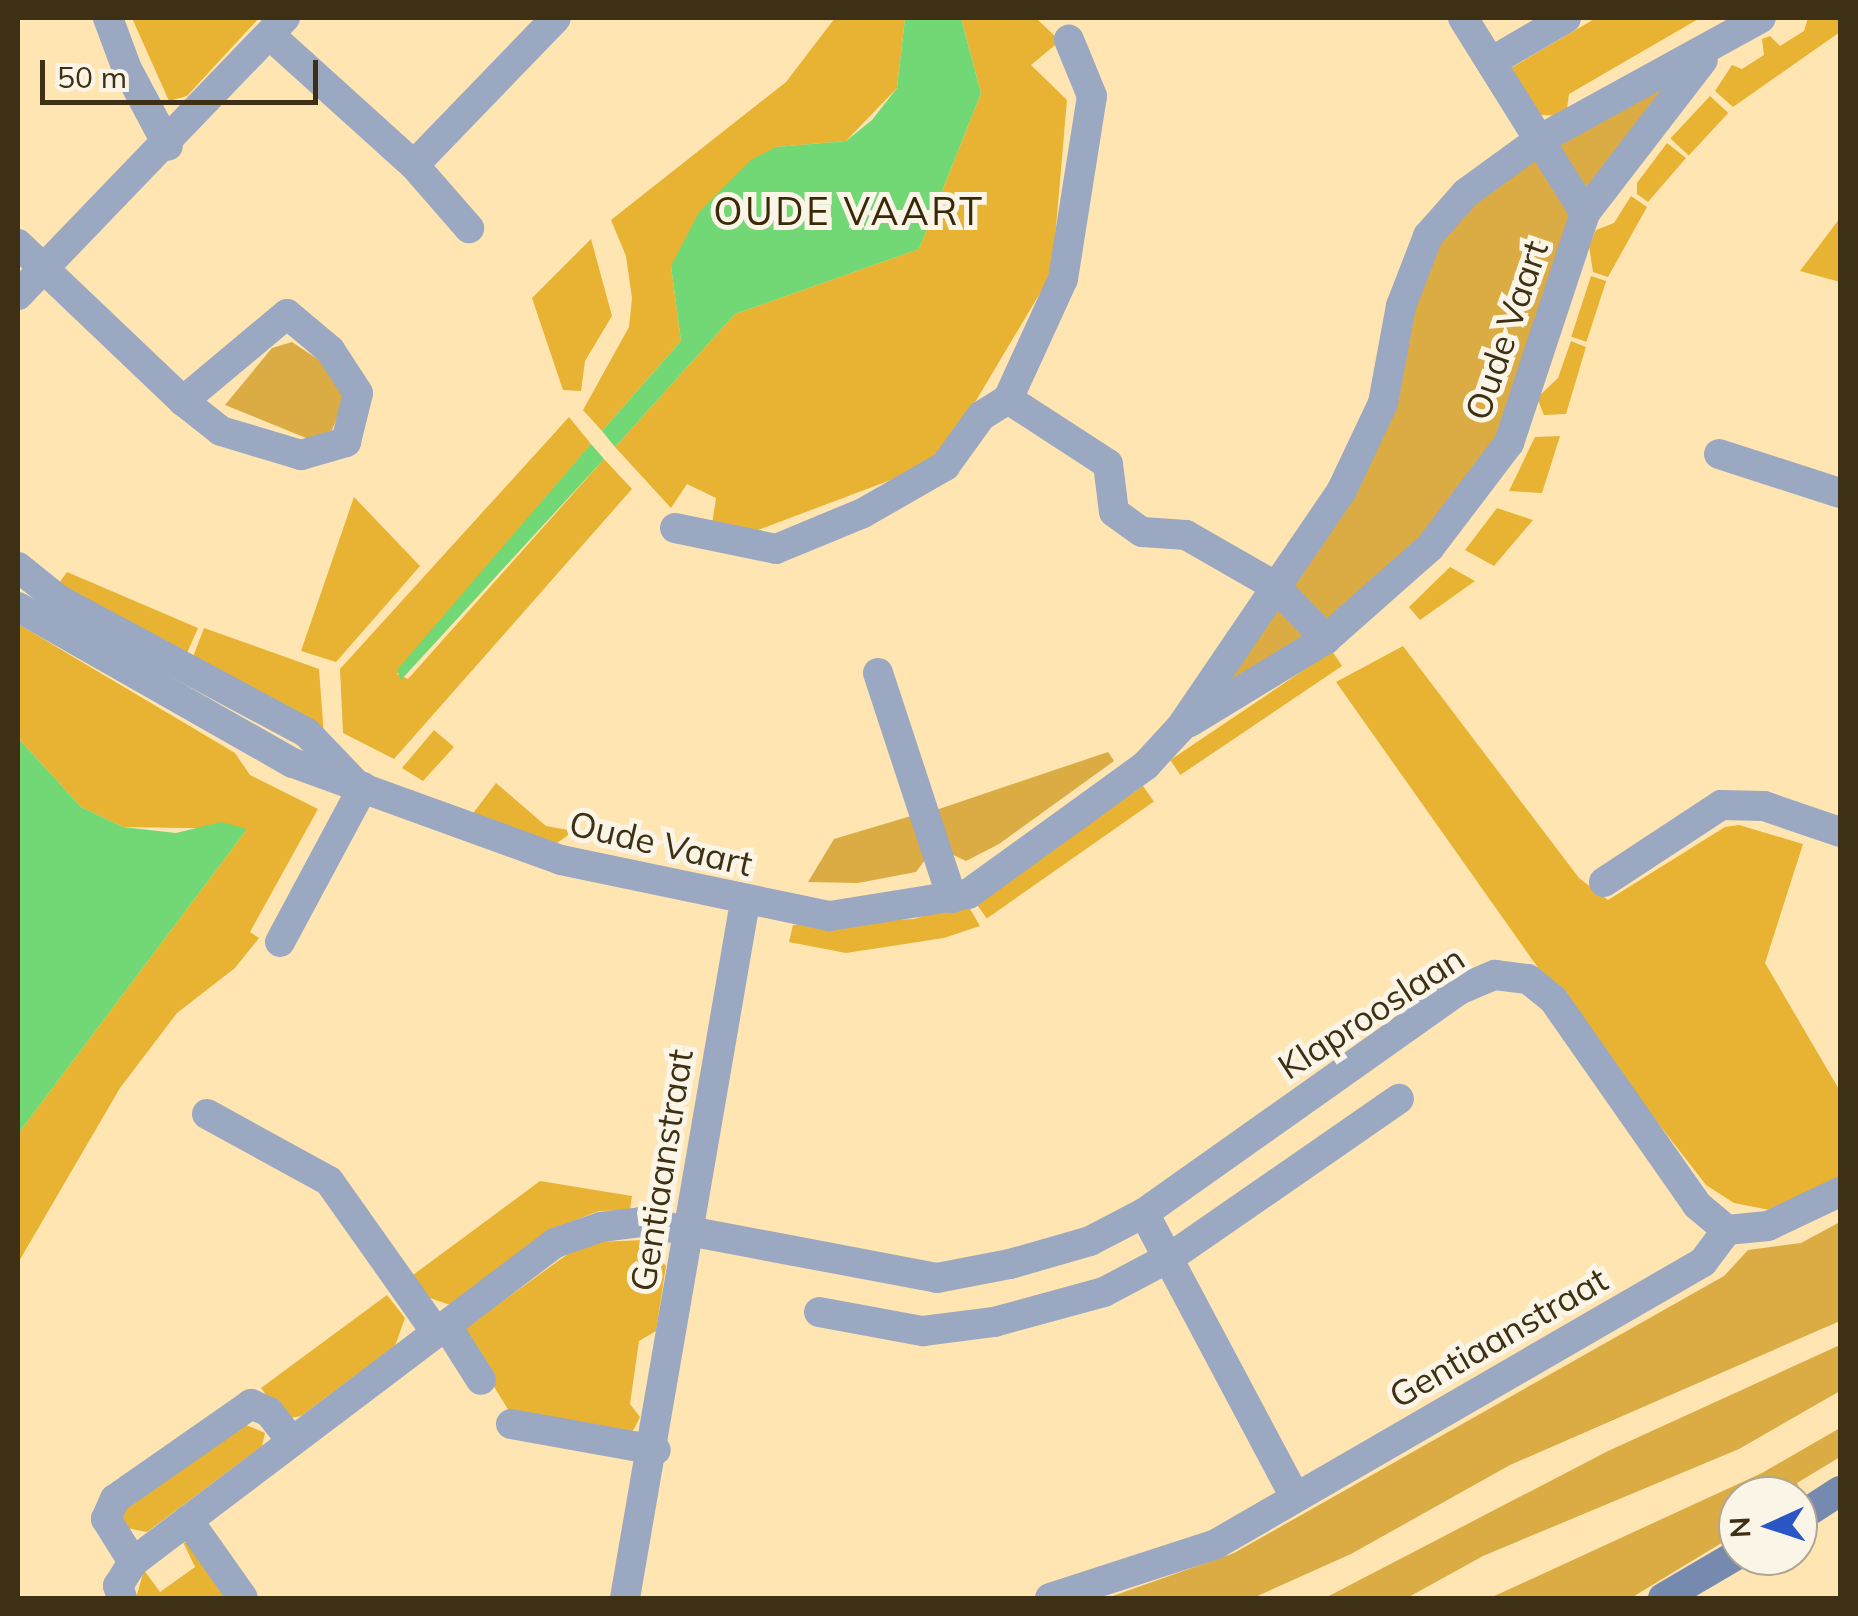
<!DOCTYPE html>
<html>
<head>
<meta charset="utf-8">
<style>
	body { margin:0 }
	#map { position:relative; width:1858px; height:1616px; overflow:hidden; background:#ffe5b2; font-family:Mulish,sans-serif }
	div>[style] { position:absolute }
	.green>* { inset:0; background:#e8b332; transform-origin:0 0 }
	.forest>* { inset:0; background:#dbac44 }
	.water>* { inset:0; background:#72d775 }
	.street>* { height:30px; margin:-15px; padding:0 15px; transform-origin:15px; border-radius:15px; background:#9ba8c2 }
	.secondary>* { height:30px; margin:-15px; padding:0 15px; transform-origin:15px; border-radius:15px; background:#7689af }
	span { translate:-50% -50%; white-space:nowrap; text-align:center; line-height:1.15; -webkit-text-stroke:10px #fbf5e8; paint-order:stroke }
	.street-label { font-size:35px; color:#3d3015 }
	.neighbourhood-label { font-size:38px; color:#392a07; letter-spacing:2.5px }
	.frame { position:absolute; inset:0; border:20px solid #3d3015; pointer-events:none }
	.north { position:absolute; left:1718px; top:1476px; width:100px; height:100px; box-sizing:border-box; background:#fbf5e8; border:2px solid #afa694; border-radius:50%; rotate:267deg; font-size:28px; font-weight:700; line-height:40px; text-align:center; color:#3d3015 }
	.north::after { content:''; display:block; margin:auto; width:35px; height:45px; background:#2b57c6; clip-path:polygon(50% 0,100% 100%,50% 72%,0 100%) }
	.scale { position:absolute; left:40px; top:60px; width:278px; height:45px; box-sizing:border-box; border:5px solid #3d3015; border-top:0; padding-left:12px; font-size:30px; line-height:35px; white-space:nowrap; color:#3d3015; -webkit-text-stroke:8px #fbf5e8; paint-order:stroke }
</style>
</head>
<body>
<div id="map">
	<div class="green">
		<i style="clip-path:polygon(132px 18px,259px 18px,187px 96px,169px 101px)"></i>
		<i style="clip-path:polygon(835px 18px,905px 18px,897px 88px,846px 141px,776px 147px,671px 266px,681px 341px,602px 431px,583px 410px,629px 327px,632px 298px,626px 256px,611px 220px,786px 82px)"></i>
		<i style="clip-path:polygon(961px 18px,1036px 18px,1060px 41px,1031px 65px,1067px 100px,1052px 273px,977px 399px,928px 466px,758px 530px,712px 524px,716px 498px,687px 484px,671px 508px,615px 447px,735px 314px,919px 249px,981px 93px)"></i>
		<i style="clip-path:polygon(1596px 18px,1700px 18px,1569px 94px,1566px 116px,1540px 115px,1511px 68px)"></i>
		<i style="clip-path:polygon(1808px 18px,1840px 18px,1840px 32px,1733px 107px,1715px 91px,1732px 65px,1742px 69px,1764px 55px,1762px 39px,1770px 36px,1780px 46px,1804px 31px)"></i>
		<i style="left:1710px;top:96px;width:25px;height:58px;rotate:43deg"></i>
		<i style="clip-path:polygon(1667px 143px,1686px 158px,1648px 202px,1637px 194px,1637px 183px)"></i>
		<i style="clip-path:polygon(1631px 196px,1647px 207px,1608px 277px,1593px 272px,1589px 246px,1596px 230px,1614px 223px)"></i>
		<i style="clip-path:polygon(1840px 218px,1840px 282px,1800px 271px)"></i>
		<i style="clip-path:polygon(591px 239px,612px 316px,585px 361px,581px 391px,563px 390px,532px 298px)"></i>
		<i style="left:1591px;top:276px;width:16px;height:64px;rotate:18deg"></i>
		<i style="clip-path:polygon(1571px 341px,1586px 347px,1566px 414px,1544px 415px,1537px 398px,1558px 378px)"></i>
		<i style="clip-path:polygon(569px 417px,591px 444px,397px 674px,408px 679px,604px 459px,632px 489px,394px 759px,343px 733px,340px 669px)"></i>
		<i style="clip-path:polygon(1560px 436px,1542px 493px,1509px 491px,1535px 437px)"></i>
		<i style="clip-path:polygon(354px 497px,420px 566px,336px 662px,301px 651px)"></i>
		<i style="clip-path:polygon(1497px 508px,1533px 520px,1494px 566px,1465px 550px)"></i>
		<i style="clip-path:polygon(1450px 567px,1475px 581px,1420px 620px,1409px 607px)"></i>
		<i style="clip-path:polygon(67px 572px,198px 628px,183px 662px,54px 590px)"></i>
		<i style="clip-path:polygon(18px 624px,235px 753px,250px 775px,318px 809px,250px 932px,259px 938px,235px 968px,177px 1013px,120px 1088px,18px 1263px,18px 1134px,247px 829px,123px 827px,81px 807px,18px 738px)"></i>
		<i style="clip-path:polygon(204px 628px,319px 669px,324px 736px,190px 665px)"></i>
		<i style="clip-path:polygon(1403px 646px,1579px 878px,1608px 900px,1725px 827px,1739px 825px,1803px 844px,1765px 963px,1840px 1091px,1840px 1179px,1770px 1210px,1734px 1203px,1706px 1185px,1541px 972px,1336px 682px)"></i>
		<i style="left:1332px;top:651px;width:18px;height:195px;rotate:56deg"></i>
		<i style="clip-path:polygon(434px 730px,454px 747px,423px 781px,402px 768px)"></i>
		<i style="clip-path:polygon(496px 783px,546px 826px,574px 831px,557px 843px,471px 816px)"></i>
		<i style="left:1143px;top:786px;width:19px;height:204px;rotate:55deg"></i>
		<i style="clip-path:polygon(966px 902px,980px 926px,944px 938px,846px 953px,789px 942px,793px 925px,914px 919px)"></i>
		<i style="clip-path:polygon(540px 1181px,632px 1196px,630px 1210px,599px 1211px,555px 1228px,453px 1306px,427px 1297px,413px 1275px)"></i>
		<i style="clip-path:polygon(644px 1240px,666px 1266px,656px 1331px,639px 1341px,630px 1404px,640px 1417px,634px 1429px,628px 1435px,514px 1419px,460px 1332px,572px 1251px,595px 1242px)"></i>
		<i style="clip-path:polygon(387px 1295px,405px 1318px,395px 1346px,301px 1416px,290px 1418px,272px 1403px,261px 1388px)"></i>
		<i style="clip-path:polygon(244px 1424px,265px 1433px,262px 1446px,147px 1532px,121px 1527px,122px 1512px)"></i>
		<i style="clip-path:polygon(183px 1542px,192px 1545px,232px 1598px,136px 1598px,144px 1570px,160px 1592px,195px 1567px)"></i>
	</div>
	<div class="forest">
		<i style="clip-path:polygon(1711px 49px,1585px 213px,1509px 443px,1430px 547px,1181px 727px,1341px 492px,1401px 306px,1466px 193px)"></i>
		<i style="clip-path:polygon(292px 342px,319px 360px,345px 399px,332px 430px,311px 440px,225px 405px,272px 348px)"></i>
		<i style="clip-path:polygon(1108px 752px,1114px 761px,999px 844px,966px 861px,949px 853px,936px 810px)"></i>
		<i style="clip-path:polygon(911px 816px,925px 860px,916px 872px,858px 883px,808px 882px,834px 839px)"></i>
		<i style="clip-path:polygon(1840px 1222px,1840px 1321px,1510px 1465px,1351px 1554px,1253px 1598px,1107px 1598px,1234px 1553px,1724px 1276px,1748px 1250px,1801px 1243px)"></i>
		<i style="clip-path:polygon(1840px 1345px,1840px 1391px,1739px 1449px,1483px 1556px,1407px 1598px,1325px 1598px,1608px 1451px)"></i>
		<i style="clip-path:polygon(1840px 1428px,1840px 1457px,1797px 1483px,1802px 1494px,1738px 1496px,1738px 1533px,1631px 1598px,1490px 1598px,1762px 1473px)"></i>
	</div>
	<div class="water">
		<i style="clip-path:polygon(905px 18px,961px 18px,981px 93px,919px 249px,735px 314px,615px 447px,602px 431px,681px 341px,671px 266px,699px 212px,751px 160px,776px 147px,846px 141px,872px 120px,897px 88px)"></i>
		<i style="clip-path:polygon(591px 444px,604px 459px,401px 680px,397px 670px)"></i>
		<i style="clip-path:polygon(18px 738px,81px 807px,123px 827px,176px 833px,221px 822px,247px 829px,18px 1134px)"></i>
	</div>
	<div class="street">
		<i style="left:108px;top:18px;width:54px;rotate:69.6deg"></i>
		<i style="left:127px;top:69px;width:87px;rotate:62deg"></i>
		<i style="left:1463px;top:18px;width:230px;rotate:58deg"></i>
		<i style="left:271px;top:36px;width:193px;rotate:42.1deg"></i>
		<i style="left:414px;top:165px;width:84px;rotate:48.9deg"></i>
		<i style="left:1491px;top:62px;width:87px;rotate:-30.4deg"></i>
		<i style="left:414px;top:165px;width:204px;rotate:-46deg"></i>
		<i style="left:18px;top:244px;width:228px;rotate:43.6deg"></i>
		<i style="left:183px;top:401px;width:48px;rotate:38.3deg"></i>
		<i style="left:221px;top:431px;width:84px;rotate:16.7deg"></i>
		<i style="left:301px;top:455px;width:47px;rotate:-16.1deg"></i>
		<i style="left:346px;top:442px;width:50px;rotate:-76.2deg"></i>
		<i style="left:358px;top:393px;width:51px;rotate:-123.1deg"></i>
		<i style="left:330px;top:350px;width:56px;rotate:-140.1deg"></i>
		<i style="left:287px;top:314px;width:136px;rotate:140.1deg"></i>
		<i style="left:18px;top:295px;width:385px;rotate:-46.1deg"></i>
		<i style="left:1008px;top:399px;width:119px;rotate:33deg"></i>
		<i style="left:1108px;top:464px;width:48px;rotate:82.9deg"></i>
		<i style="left:1114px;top:512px;width:34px;rotate:36deg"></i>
		<i style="left:1142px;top:532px;width:44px;rotate:3.9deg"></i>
		<i style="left:1186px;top:535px;width:103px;rotate:29.8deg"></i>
		<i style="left:1275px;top:586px;width:74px;rotate:46.1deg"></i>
		<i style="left:1719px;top:454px;width:127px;rotate:17.9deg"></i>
		<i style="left:675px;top:528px;width:103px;rotate:11.7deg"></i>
		<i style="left:776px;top:549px;width:94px;rotate:-22.5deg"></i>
		<i style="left:863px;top:513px;width:95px;rotate:-29.8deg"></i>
		<i style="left:945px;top:466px;width:62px;rotate:-54.2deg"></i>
		<i style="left:981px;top:416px;width:32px;rotate:-32deg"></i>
		<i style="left:1008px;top:399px;width:132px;rotate:-65.4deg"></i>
		<i style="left:1063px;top:279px;width:185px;rotate:-81deg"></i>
		<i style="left:1092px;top:96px;width:61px;rotate:-112.3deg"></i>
		<i style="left:18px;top:567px;width:53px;rotate:38.8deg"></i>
		<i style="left:59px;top:600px;width:281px;rotate:28.2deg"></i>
		<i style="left:307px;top:733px;width:68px;rotate:46.2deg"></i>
		<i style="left:18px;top:607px;width:316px;rotate:29.6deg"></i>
		<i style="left:293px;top:763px;width:285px;rotate:19.9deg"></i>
		<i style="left:561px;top:860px;width:275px;rotate:11.8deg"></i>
		<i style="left:830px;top:916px;width:140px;rotate:-9.1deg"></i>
		<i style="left:968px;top:894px;width:220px;rotate:-35.9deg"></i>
		<i style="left:1146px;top:765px;width:52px;rotate:-47.4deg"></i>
		<i style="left:1181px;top:727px;width:284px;rotate:-55.8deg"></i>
		<i style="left:1341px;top:492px;width:98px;rotate:-64.7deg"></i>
		<i style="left:1383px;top:403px;width:99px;rotate:-79.5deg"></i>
		<i style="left:1401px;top:306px;width:75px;rotate:-68.9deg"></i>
		<i style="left:1428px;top:236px;width:57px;rotate:-48.5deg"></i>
		<i style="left:1466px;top:193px;width:90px;rotate:-36deg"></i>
		<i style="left:1539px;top:140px;width:253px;rotate:-28.8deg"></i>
		<i style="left:878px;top:673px;width:237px;rotate:71.8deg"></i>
		<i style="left:1190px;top:722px;width:159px;rotate:-31.4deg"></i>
		<i style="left:1326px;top:639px;width:139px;rotate:-41.5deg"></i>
		<i style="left:1430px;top:547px;width:131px;rotate:-52.8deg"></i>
		<i style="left:1509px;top:443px;width:242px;rotate:-71.7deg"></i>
		<i style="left:1585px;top:213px;width:193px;rotate:-52.4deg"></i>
		<i style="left:1604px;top:882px;width:140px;rotate:-33.3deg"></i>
		<i style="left:1721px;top:805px;width:43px;rotate:1.3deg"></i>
		<i style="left:1764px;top:806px;width:80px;rotate:18.9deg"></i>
		<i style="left:280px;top:942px;width:176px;rotate:-61.8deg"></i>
		<i style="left:207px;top:1114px;width:139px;rotate:28.8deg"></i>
		<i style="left:329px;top:1181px;width:185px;rotate:54.7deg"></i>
		<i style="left:1144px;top:1213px;width:322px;rotate:62deg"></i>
		<i style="left:819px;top:1312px;width:106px;rotate:10.4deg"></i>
		<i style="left:923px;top:1331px;width:72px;rotate:-7.2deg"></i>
		<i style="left:994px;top:1322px;width:114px;rotate:-15.3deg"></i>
		<i style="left:1104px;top:1292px;width:77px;rotate:-27.9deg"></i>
		<i style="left:1172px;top:1256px;width:276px;rotate:-34.7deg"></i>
		<i style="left:446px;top:1325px;width:65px;rotate:57.5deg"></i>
		<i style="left:511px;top:1424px;width:147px;rotate:10.2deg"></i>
		<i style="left:188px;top:1520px;width:95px;rotate:54.8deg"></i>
		<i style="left:133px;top:1562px;width:51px;rotate:-122.1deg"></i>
		<i style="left:106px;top:1519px;width:22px;rotate:-66deg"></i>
		<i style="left:115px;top:1499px;width:166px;rotate:-34.9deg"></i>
		<i style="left:251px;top:1404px;width:20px;rotate:24deg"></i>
		<i style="left:269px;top:1412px;width:36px;rotate:52deg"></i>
		<i style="left:122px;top:1598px;width:13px;rotate:-108deg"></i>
		<i style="left:118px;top:1586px;width:28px;rotate:-58deg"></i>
		<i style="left:133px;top:1562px;width:529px;rotate:-37.09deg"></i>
		<i style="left:555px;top:1243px;width:49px;rotate:-19.2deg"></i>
		<i style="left:601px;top:1227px;width:40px;rotate:-7.1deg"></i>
		<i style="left:641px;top:1222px;width:301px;rotate:10.7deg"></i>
		<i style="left:937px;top:1278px;width:74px;rotate:-10.9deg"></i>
		<i style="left:1010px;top:1264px;width:83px;rotate:-16deg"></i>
		<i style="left:1090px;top:1241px;width:61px;rotate:-27.4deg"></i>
		<i style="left:1144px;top:1213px;width:386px;rotate:-35.3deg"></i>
		<i style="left:1459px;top:990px;width:39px;rotate:-23deg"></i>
		<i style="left:1495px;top:975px;width:33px;rotate:7deg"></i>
		<i style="left:1528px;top:979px;width:32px;rotate:39deg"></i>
		<i style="left:1553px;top:999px;width:251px;rotate:55deg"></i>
		<i style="left:1697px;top:1205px;width:39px;rotate:40deg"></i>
		<i style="left:1727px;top:1230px;width:41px;rotate:-5.6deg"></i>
		<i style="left:1768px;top:1226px;width:80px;rotate:-25.3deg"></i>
		<i style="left:625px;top:1598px;width:706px;rotate:-80.22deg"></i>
		<i style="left:1050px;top:1598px;width:175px;rotate:-18deg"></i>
		<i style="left:1216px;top:1544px;width:563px;rotate:-30.07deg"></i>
		<i style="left:1703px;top:1262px;width:40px;rotate:-53deg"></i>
	</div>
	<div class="secondary">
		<i style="left:1798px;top:1518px;width:50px;rotate:-32.7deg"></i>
		<i style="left:1663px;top:1598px;width:87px;rotate:-30.4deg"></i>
	</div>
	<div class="street-label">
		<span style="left:1506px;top:330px;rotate:-71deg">Oude Vaart</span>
		<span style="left:661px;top:843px;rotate:13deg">Oude Vaart</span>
		<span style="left:1371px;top:1012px;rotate:-33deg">Klaprooslaan</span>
		<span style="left:661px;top:1170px;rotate:-81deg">Gentiaanstraat</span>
		<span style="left:1498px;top:1337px;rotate:-30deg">Gentiaanstraat</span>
	</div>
	<div class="neighbourhood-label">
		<span style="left:849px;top:212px">OUDE VAART</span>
	</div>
	<div class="frame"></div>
	<div class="north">N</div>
	<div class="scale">50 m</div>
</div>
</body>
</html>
